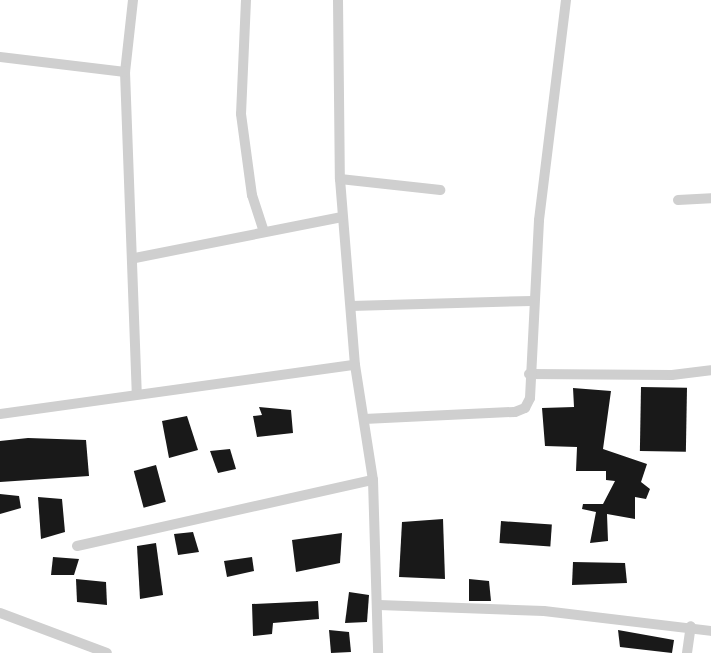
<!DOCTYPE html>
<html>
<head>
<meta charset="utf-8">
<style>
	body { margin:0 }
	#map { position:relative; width:711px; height:653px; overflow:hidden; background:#fff; font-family:Barlow,sans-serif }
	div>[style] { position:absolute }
	.building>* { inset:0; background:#191919; transform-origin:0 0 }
	.minor>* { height:10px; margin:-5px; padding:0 5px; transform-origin:5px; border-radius:5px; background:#cfcfcf }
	span { translate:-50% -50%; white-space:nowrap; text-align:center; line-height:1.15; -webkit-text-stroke:6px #fff; paint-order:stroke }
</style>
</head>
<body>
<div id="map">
	<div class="building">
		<i style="left:641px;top:387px;width:46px;height:64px;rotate:1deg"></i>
		<i style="clip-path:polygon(573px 388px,611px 391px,603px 449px,647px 464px,641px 482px,650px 489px,646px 499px,635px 497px,635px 519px,607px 514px,608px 541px,590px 543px,596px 512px,582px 509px,583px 504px,603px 504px,615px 481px,606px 480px,606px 471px,576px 471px,577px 447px,545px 446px,542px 408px,574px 407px)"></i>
		<i style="clip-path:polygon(259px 407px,291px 410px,293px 433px,257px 437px,253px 416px,262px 415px)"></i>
		<i style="clip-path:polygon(187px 416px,198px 450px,169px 458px,162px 421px)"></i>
		<i style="clip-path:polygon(28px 438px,86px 440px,89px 476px,0 482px,0 441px)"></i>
		<i style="clip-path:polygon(230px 449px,236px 469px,218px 473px,210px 451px)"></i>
		<i style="left:156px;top:465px;width:38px;height:23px;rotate:75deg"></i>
		<i style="clip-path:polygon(0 494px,19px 496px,21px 508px,0 514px)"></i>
		<i style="clip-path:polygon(38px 497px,62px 499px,65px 532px,41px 539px)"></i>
		<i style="clip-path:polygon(443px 519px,445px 579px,399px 577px,402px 522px)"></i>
		<i style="left:501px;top:521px;width:51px;height:22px;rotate:4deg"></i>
		<i style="clip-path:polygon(193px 532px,199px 552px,178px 555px,174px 534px)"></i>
		<i style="clip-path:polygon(342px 533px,340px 563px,296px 572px,292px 540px)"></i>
		<i style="clip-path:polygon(156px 543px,163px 595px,140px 599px,137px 546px)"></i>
		<i style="clip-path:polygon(53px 557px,79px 559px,74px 575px,51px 575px)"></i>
		<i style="clip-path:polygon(252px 557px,254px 571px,227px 577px,224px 561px)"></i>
		<i style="clip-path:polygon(573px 562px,625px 563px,627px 583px,572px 585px)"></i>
		<i style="clip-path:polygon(76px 579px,106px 582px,107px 605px,77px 602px)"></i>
		<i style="clip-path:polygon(469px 579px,489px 581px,491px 601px,469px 601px)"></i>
		<i style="clip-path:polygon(349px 592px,369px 595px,367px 622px,345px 623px)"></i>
		<i style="clip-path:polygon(318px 601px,319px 619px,273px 623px,272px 634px,253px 636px,252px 604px)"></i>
		<i style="clip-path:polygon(329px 630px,349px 632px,351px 652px,331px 653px)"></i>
		<i style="clip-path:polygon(618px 630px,674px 640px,672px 653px,620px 647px)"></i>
	</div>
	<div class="minor">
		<i style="left:133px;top:0;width:72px;rotate:96.3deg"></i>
		<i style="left:125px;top:72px;width:322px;rotate:87.9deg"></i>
		<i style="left:246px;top:0;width:114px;rotate:92.5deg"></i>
		<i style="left:241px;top:114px;width:82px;rotate:82.3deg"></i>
		<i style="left:252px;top:195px;width:39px;rotate:72deg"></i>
		<i style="left:338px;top:0;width:179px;rotate:89.4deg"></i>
		<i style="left:340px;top:179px;width:187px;rotate:85.4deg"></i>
		<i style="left:355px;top:365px;width:116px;rotate:81.1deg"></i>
		<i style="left:373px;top:480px;width:173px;rotate:88.3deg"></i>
		<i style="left:0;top:57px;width:126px;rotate:6.8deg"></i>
		<i style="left:340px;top:179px;width:101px;rotate:6.3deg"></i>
		<i style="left:678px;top:200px;width:33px;rotate:-3deg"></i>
		<i style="left:135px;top:258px;width:211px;rotate:-11.2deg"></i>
		<i style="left:351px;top:306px;width:181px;rotate:-1.6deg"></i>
		<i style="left:529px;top:374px;width:143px;rotate:0.4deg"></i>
		<i style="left:672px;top:375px;width:39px;rotate:-7deg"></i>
		<i style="left:0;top:414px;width:358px;rotate:-7.9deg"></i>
		<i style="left:364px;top:419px;width:151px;rotate:-2.7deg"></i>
		<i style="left:515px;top:412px;width:11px;rotate:-22deg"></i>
		<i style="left:525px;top:408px;width:11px;rotate:-63deg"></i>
		<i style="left:530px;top:398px;width:178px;rotate:-87.1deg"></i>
		<i style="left:539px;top:220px;width:222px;rotate:-83deg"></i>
		<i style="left:77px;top:546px;width:303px;rotate:-12.6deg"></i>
		<i style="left:379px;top:605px;width:165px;rotate:2.1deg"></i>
		<i style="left:544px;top:611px;width:168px;rotate:6.8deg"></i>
		<i style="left:0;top:613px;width:114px;rotate:20.5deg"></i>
		<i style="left:687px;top:653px;width:27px;rotate:-82deg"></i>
	</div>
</div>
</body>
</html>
